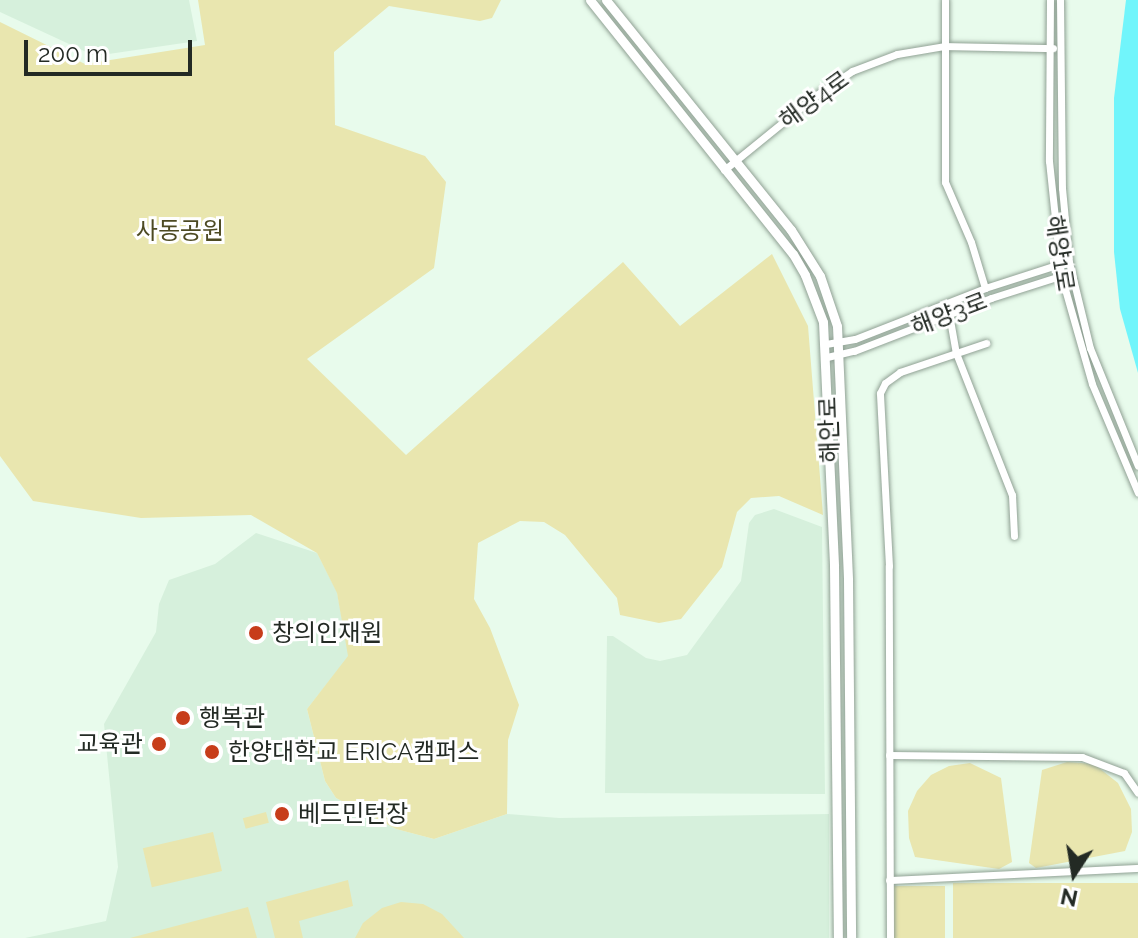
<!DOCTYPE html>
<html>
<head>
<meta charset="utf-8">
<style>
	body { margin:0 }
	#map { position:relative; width:1138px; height:938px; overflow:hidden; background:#e8fbec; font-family:Raleway,"Noto Sans KR",sans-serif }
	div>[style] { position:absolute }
	.built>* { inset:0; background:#d6f0dc }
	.green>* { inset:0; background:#e9e6af; transform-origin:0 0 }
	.water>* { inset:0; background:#71f5fb }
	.roads { filter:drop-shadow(0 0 2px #90a194) drop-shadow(0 0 2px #90a194) }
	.minor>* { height:7px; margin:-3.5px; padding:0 3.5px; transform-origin:3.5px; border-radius:3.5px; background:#fff }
	.major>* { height:9px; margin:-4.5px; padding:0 4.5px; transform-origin:4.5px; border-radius:4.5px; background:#fff }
	.dots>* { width:22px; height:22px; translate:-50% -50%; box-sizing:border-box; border:4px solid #fff; border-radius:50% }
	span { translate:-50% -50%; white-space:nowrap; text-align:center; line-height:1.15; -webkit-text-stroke:6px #fff; paint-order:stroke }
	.street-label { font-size:24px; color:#232a24 }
	.park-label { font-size:24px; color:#4d4a22 }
	.poi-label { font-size:24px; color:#232a24 }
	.left { translate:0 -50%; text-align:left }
	.right { translate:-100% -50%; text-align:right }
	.north { position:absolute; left:1034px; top:834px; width:80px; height:80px; -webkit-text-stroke:6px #fff; paint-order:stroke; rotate:192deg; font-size:22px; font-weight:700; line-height:32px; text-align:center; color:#232a24 }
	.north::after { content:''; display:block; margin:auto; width:28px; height:36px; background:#232a24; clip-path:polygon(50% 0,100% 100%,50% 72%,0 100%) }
	.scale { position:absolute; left:24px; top:40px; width:168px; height:36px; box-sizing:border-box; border:4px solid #232a24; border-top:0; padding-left:10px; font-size:24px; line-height:28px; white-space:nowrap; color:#232a24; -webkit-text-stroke:6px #fff; paint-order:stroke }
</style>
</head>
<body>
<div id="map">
	<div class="built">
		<i style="clip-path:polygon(0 0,189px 0,197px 41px,95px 56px,0 12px)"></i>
		<i style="clip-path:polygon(774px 509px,822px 527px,825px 794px,605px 793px,607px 636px,613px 636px,646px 658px,660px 661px,687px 655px,741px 581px,749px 523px,755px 515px)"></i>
		<i style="clip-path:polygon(256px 533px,317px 553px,337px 592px,349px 656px,307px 709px,325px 781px,336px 798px,396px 829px,434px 839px,507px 814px,559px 818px,829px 814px,829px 938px,25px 938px,106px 921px,118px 867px,104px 724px,156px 632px,159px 604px,169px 580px,215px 564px)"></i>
	</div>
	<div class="green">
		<i style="clip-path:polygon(198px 0,501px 0,492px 18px,480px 21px,389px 6px,334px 52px,335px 125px,425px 156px,446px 182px,434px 268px,307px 359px,406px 455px,623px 262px,680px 326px,772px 254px,808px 326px,823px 515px,779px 496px,751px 498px,737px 512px,722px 567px,681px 619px,659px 623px,620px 615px,617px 598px,565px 535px,544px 522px,520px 521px,478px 543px,474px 599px,490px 628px,519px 705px,508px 740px,507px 814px,434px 839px,396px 829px,336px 798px,325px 781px,307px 709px,348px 656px,337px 593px,317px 553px,251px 515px,141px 518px,33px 501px,0 456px,0 22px,85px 64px,205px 45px)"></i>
		<i style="clip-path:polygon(1067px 762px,1094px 764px,1118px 783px,1131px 809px,1132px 832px,1125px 851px,1036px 868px,1029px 863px,1042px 770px)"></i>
		<i style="clip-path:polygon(970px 763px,1001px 778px,1012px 862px,999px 869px,915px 857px,909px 838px,908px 811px,917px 791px,931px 775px,949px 766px)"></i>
		<i style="left:266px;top:812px;width:11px;height:24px;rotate:75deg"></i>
		<i style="left:213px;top:832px;width:40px;height:72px;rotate:77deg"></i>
		<i style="clip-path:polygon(348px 880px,353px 906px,299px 921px,303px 938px,275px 938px,266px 902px)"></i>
		<i style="left:1138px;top:883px;width:55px;height:185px;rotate:90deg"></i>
		<i style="left:945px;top:886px;width:52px;height:52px;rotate:90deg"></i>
		<i style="clip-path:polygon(401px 902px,423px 904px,442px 914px,464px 938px,355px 938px,363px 923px,382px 908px)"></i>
		<i style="clip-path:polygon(248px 907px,257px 938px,130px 938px)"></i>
	</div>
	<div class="water">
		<i style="clip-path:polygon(1126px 0,1138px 0,1138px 373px,1120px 309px,1114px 252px,1114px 98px)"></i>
	</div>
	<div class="roads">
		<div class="minor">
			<i style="left:945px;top:0;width:182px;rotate:90deg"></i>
			<i style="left:945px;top:182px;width:65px;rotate:66.6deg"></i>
			<i style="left:971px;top:242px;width:48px;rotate:73.1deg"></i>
			<i style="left:1050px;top:0;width:161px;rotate:90.4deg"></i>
			<i style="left:1049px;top:161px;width:115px;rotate:84deg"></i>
			<i style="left:1061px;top:275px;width:113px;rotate:74.1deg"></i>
			<i style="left:1092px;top:384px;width:118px;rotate:67.1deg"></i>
			<i style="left:1060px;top:0;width:188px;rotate:89.4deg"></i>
			<i style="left:1062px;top:188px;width:74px;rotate:84.6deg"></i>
			<i style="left:1069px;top:262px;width:89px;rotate:76.3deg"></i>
			<i style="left:1090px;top:348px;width:127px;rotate:67.9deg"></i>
			<i style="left:724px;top:170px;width:117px;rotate:-39.1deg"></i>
			<i style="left:815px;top:96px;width:45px;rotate:-34deg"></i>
			<i style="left:852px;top:71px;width:48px;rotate:-20.7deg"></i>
			<i style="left:897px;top:54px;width:49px;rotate:-9.5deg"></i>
			<i style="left:945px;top:46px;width:108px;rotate:1.1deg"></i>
			<i style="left:949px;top:314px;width:40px;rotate:80deg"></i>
			<i style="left:956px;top:353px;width:153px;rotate:68.5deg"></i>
			<i style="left:1012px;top:495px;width:41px;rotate:87.2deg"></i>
			<i style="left:826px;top:344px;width:29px;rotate:-10deg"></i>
			<i style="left:855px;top:339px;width:140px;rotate:-21.4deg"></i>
			<i style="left:985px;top:288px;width:82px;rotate:-17.8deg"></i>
			<i style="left:827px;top:357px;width:28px;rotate:-13deg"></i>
			<i style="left:854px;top:351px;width:147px;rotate:-21.1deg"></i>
			<i style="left:991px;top:298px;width:79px;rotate:-17.7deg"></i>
			<i style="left:889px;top:755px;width:193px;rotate:0.6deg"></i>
			<i style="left:1082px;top:757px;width:45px;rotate:20.9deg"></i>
			<i style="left:1124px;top:773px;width:24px;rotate:55deg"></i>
			<i style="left:889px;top:880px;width:249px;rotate:-2.8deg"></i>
			<i style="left:890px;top:938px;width:372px;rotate:-90.2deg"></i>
			<i style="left:889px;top:566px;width:173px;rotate:-93deg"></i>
			<i style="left:880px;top:393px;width:11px;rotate:-63deg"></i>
			<i style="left:885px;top:383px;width:19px;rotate:-36deg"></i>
			<i style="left:900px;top:372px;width:91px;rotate:-18.6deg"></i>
		</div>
		<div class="major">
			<i style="left:590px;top:0;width:325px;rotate:51.4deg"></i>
			<i style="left:793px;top:254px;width:24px;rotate:60deg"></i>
			<i style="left:805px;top:275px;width:50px;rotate:69deg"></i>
			<i style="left:823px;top:322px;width:244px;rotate:87.4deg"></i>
			<i style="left:834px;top:566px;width:372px;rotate:89.4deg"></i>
			<i style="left:606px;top:0;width:295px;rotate:51.2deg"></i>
			<i style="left:791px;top:230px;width:54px;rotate:57.8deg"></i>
			<i style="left:820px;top:276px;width:53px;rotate:71.2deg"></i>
			<i style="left:837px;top:326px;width:254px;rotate:87.5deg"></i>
			<i style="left:848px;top:580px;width:358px;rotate:89.5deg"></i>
		</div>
	</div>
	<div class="dots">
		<i style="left:256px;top:633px;background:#c73d1a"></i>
		<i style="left:183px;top:718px;background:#c73d1a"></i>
		<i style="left:159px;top:744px;background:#c73d1a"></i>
		<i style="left:212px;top:752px;background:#c73d1a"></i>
		<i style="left:282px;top:814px;background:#c73d1a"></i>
	</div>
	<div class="street-label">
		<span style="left:814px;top:100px;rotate:-36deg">해양4로</span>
		<span style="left:1060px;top:253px;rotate:81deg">해양1로</span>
		<span style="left:949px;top:314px;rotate:-21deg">해양3로</span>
		<span style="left:829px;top:430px;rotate:-92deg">해안로</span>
	</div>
	<div class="park-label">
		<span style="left:180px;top:231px">사동공원</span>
	</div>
	<div class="poi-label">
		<span class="left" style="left:272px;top:633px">창의인재원</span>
		<span class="left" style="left:199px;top:718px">행복관</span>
		<span class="right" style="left:143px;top:744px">교육관</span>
		<span class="left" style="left:228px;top:752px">한양대학교 ERICA캠퍼스</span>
		<span class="left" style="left:298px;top:814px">베드민턴장</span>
	</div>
	<div class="north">N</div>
	<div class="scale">200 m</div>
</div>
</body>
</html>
